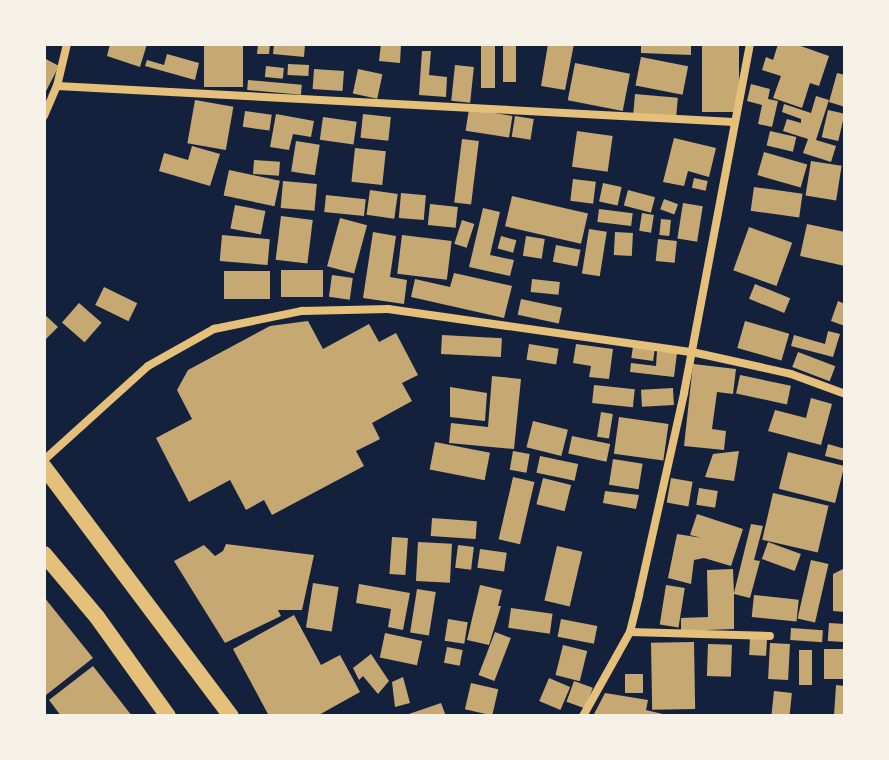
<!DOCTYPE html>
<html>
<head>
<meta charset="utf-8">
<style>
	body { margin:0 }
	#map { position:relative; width:889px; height:760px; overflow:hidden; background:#14213d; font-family:"Alegreya Sans",sans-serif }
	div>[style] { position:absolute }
	.building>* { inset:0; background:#c6a872; transform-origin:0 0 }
	.minor>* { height:8px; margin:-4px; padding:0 4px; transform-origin:4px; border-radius:4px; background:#e5c07b }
	.secondary>* { height:16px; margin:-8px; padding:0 8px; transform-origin:8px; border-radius:8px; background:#e5c07b }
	span { translate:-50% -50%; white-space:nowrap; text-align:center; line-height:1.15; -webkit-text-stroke:8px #f6f1e7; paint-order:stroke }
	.frame { position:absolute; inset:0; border:46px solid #f6f1e7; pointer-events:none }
</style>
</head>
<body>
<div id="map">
	<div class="building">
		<i style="clip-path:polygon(110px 44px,147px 44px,140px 67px,107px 56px)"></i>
		<i style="left:204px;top:44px;width:39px;height:43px"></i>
		<i style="clip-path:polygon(258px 44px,270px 44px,269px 54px,257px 54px)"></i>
		<i style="clip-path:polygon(274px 44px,305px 45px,304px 57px,273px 54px)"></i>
		<i style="clip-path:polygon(381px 44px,401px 44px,400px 63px,379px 61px)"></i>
		<i style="left:481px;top:44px;width:14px;height:44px"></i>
		<i style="left:503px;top:44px;width:13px;height:38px"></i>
		<i style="clip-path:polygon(548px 44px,574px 44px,565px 90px,541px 86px)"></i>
		<i style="clip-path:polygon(641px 44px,691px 44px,691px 55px,641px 53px)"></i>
		<i style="left:702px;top:44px;width:37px;height:68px"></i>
		<i style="clip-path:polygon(778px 44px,795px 44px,829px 56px,819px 86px,810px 83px,802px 108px,773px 98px,781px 76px,762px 70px,766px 57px,773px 60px)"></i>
		<i style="clip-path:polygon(422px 51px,431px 51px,429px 75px,447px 77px,446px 97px,419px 95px)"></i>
		<i style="clip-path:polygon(167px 54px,199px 63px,195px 80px,145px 66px,147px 60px,164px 65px)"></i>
		<i style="left:641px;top:57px;width:48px;height:29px;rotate:11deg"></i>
		<i style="clip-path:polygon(44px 58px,59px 66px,44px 95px)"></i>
		<i style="left:575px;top:63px;width:56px;height:38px;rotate:11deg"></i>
		<i style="left:288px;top:64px;width:21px;height:11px;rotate:3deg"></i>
		<i style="left:455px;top:65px;width:19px;height:36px;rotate:6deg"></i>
		<i style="left:266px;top:66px;width:18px;height:11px;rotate:6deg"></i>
		<i style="left:314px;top:69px;width:30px;height:20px;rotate:4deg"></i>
		<i style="left:358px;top:69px;width:25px;height:25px;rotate:12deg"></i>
		<i style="clip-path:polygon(837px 73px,845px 75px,845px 107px,829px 102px)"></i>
		<i style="left:248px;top:80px;width:54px;height:10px;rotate:5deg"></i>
		<i style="clip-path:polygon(751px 84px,770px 89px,768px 99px,778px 101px,772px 127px,758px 124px,762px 105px,747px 101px)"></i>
		<i style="left:635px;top:94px;width:43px;height:19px;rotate:5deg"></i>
		<i style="clip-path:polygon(816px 96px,829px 100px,816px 140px,836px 146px,831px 162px,803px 153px,808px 139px,783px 131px,787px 119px,801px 123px,801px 119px,782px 112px,784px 104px,811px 113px)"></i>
		<i style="left:195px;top:100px;width:39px;height:44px;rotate:10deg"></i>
		<i style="left:469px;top:109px;width:44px;height:22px;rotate:9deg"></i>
		<i style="left:828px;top:110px;width:17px;height:28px;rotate:13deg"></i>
		<i style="left:245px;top:111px;width:27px;height:16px;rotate:8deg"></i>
		<i style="clip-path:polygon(276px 114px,314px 121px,311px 137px,293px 134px,289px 150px,270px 147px)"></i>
		<i style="left:363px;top:114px;width:28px;height:24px;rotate:6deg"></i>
		<i style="left:515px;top:116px;width:19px;height:21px;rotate:9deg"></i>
		<i style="left:323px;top:117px;width:34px;height:23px;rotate:8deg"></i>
		<i style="left:577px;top:131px;width:36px;height:36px;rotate:8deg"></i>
		<i style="left:770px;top:131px;width:27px;height:15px;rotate:13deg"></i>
		<i style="clip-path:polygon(674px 138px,716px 148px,709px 177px,688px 171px,684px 186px,663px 182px)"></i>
		<i style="left:462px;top:139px;width:17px;height:64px;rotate:7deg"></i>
		<i style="left:296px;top:141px;width:24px;height:31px;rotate:9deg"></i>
		<i style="clip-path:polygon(192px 146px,220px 154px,210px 186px,159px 171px,164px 153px,188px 160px)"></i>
		<i style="left:355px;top:148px;width:31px;height:34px;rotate:6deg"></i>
		<i style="left:764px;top:152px;width:45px;height:24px;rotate:16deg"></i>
		<i style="left:254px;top:160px;width:26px;height:14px;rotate:4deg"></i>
		<i style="left:811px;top:161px;width:31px;height:35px;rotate:9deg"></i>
		<i style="left:229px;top:170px;width:52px;height:26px;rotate:12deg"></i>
		<i style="left:694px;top:178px;width:14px;height:10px;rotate:12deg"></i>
		<i style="left:573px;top:179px;width:23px;height:22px;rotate:7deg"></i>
		<i style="left:283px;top:181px;width:34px;height:27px;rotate:5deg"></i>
		<i style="left:603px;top:183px;width:19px;height:19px;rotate:12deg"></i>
		<i style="left:754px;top:187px;width:49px;height:24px;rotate:8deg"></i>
		<i style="left:370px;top:190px;width:28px;height:25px;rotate:8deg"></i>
		<i style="left:628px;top:190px;width:28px;height:16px;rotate:15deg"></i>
		<i style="left:401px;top:193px;width:25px;height:25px;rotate:5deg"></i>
		<i style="left:326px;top:195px;width:40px;height:17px;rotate:6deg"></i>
		<i style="left:512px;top:196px;width:78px;height:31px;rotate:13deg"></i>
		<i style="left:664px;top:199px;width:15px;height:11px;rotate:20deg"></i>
		<i style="left:683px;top:203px;width:20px;height:36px;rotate:9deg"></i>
		<i style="left:430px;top:204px;width:28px;height:21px;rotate:6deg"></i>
		<i style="left:235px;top:205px;width:31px;height:24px;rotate:11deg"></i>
		<i style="clip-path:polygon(483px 208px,500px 212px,490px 255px,514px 260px,510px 276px,469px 267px)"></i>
		<i style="left:599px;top:209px;width:34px;height:13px;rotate:7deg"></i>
		<i style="left:642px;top:213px;width:12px;height:18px;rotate:9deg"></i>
		<i style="left:281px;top:216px;width:32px;height:44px;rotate:7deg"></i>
		<i style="left:340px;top:218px;width:28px;height:50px;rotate:15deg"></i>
		<i style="left:661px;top:219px;width:10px;height:16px;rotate:6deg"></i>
		<i style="left:462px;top:220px;width:13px;height:25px;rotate:18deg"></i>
		<i style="clip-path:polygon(807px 224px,845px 232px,845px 266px,800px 256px)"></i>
		<i style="left:749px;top:227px;width:46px;height:46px;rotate:20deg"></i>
		<i style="left:589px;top:229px;width:18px;height:45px;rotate:9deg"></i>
		<i style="clip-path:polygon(373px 232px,396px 236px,390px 277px,407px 280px,404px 304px,363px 298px)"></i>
		<i style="left:615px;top:232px;width:18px;height:23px;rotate:3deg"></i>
		<i style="left:222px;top:235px;width:48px;height:26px;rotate:5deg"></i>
		<i style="left:402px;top:235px;width:50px;height:39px;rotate:7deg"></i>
		<i style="left:501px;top:236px;width:16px;height:13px;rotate:15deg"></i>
		<i style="left:526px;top:236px;width:19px;height:20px;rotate:9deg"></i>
		<i style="left:658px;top:239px;width:19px;height:22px;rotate:6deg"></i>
		<i style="left:556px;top:245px;width:25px;height:17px;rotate:11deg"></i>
		<i style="left:281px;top:270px;width:42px;height:27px"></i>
		<i style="left:270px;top:271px;width:28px;height:46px;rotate:90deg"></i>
		<i style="clip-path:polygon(454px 273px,512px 286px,504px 318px,411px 297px,415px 279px,450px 287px)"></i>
		<i style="left:332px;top:275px;width:21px;height:22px;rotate:8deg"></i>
		<i style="left:532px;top:279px;width:28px;height:13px;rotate:6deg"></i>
		<i style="left:755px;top:284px;width:38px;height:16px;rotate:22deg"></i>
		<i style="left:104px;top:287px;width:37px;height:20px;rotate:26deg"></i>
		<i style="left:521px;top:299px;width:42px;height:16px;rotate:12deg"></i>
		<i style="clip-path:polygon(838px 301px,845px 304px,845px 326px,831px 321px)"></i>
		<i style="left:79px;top:303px;width:30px;height:26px;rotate:41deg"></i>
		<i style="clip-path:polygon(44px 314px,58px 327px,44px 341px)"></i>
		<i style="clip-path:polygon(308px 321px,323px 349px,369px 324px,379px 342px,396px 333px,418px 375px,402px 383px,412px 401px,372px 423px,380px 439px,356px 451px,364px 466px,272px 515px,264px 500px,246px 510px,230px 480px,189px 502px,156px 438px,192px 419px,177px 390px,188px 370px,270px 326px)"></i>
		<i style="left:745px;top:321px;width:46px;height:28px;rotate:16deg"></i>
		<i style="clip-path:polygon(828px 331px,840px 334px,833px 357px,791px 346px,794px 335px,825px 344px)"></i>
		<i style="left:442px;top:335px;width:60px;height:19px;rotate:3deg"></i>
		<i style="left:529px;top:344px;width:30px;height:16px;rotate:9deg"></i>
		<i style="clip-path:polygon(576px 344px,613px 349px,609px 379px,589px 377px,591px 366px,573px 363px)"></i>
		<i style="left:633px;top:346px;width:22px;height:12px;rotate:8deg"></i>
		<i style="clip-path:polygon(657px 351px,677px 353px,674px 377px,630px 372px,631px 363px,656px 366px)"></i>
		<i style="left:798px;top:352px;width:40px;height:16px;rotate:21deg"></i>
		<i style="clip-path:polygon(693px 364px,736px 369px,733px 394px,717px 392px,712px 429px,726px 431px,724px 450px,684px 446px)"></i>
		<i style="left:740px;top:375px;width:52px;height:19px;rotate:12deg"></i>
		<i style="clip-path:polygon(492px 376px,521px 379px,514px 449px,449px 443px,451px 423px,488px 427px)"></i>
		<i style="left:594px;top:385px;width:41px;height:18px;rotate:6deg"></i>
		<i style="clip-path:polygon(450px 387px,487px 393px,485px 421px,450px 417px)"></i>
		<i style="left:673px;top:388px;width:17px;height:32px;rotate:87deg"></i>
		<i style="clip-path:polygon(811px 398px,832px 404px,821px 445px,768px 431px,775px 410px,806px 418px)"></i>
		<i style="left:601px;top:412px;width:12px;height:25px;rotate:9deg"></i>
		<i style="left:619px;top:417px;width:50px;height:37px;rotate:8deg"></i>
		<i style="left:533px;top:421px;width:36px;height:27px;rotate:14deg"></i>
		<i style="left:572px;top:436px;width:39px;height:18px;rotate:12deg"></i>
		<i style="left:435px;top:442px;width:56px;height:28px;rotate:11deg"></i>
		<i style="clip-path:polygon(828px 444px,845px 449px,845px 461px,825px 456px)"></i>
		<i style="left:513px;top:451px;width:17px;height:19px;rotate:10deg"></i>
		<i style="clip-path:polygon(739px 451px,734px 481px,705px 477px,713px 454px)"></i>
		<i style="left:788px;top:452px;width:58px;height:38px;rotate:14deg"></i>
		<i style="left:540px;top:456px;width:39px;height:17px;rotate:12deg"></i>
		<i style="left:613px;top:459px;width:30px;height:26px;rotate:9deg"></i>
		<i style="left:513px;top:477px;width:22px;height:64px;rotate:13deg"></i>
		<i style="left:543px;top:478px;width:29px;height:27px;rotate:14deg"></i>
		<i style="left:671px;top:478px;width:22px;height:25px;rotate:10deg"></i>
		<i style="left:699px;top:488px;width:19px;height:17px;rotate:9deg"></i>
		<i style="clip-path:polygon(605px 491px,639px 495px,636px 509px,603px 503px)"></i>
		<i style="left:773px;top:493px;width:57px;height:48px;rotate:13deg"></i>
		<i style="clip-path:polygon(697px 514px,743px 529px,731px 566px,704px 558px,694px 560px,691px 584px,668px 578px,677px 534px,702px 538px,690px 535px)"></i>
		<i style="left:432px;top:518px;width:45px;height:18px;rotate:4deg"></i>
		<i style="clip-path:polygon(751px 524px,763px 526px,754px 560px,760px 561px,750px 598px,734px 594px,734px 629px,681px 631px,681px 618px,708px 617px,707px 570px,733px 569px,734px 593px)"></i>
		<i style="left:392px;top:537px;width:16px;height:37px;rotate:4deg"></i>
		<i style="left:418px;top:542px;width:34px;height:39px;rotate:3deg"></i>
		<i style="left:768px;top:542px;width:35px;height:18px;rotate:20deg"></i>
		<i style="clip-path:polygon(226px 544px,314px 555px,302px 610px,278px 610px,281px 616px,225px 643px,174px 561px,204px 545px,215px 556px,223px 551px)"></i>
		<i style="left:458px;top:545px;width:16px;height:23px;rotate:7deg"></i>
		<i style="left:557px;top:546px;width:26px;height:56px;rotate:13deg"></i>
		<i style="left:480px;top:549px;width:27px;height:19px;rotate:8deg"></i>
		<i style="left:811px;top:560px;width:18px;height:60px;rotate:13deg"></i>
		<i style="clip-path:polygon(845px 568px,845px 612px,833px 611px,833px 574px)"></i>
		<i style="left:313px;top:583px;width:26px;height:45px;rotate:9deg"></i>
		<i style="clip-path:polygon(359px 584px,410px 593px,403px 630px,388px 627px,391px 609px,356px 603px)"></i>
		<i style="clip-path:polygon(480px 585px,502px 590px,498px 606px,501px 606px,489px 645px,467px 640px)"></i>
		<i style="left:666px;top:585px;width:19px;height:40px;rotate:9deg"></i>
		<i style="left:417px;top:589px;width:19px;height:44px;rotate:9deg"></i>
		<i style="left:754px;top:595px;width:45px;height:22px;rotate:6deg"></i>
		<i style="clip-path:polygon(44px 597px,93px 658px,46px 695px,44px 691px)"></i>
		<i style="left:511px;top:608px;width:42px;height:20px;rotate:8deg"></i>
		<i style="clip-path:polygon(294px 615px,321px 665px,340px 655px,360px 692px,317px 716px,269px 716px,233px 649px)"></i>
		<i style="left:448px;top:619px;width:20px;height:22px;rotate:9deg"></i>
		<i style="left:561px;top:619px;width:37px;height:18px;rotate:11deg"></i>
		<i style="left:829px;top:623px;width:16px;height:18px;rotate:4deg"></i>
		<i style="left:791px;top:628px;width:32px;height:12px;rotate:4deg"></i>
		<i style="left:495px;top:632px;width:17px;height:46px;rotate:21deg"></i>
		<i style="left:385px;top:633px;width:38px;height:25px;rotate:12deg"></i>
		<i style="left:750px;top:638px;width:17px;height:17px;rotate:3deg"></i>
		<i style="left:694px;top:642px;width:67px;height:43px;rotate:89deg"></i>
		<i style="left:770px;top:643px;width:20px;height:36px;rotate:3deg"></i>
		<i style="left:708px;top:644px;width:24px;height:32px;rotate:2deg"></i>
		<i style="left:563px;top:645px;width:25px;height:31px;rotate:14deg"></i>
		<i style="left:447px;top:647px;width:16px;height:16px;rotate:11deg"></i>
		<i style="left:824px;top:649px;width:21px;height:30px"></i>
		<i style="left:799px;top:650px;width:13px;height:35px"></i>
		<i style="clip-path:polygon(371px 654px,389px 681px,378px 694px,363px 676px,359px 680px,353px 668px)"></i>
		<i style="clip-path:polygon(93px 666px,132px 716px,61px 716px,49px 700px)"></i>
		<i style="left:625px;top:674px;width:18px;height:19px"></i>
		<i style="clip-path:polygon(403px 677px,410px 703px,395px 707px,392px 682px)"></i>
		<i style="left:549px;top:678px;width:23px;height:25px;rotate:23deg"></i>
		<i style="left:574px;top:681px;width:20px;height:22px;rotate:20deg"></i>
		<i style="left:471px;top:683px;width:28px;height:27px;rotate:13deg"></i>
		<i style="clip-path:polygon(836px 685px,845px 686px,845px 716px,834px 716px)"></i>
		<i style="left:774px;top:691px;width:18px;height:25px;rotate:6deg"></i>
		<i style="clip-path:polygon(605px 693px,648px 700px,646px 710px,671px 716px,593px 716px)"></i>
		<i style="clip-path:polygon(441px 703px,446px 716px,406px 716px,406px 715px)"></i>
	</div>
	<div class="minor">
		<i style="left:57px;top:86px;width:678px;rotate:3.04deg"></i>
		<i style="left:44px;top:116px;width:33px;rotate:-67deg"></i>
		<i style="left:57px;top:86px;width:43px;rotate:-76.6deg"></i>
		<i style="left:44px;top:460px;width:140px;rotate:-42.1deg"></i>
		<i style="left:148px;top:366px;width:76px;rotate:-29.3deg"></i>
		<i style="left:214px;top:329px;width:90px;rotate:-11.6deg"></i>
		<i style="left:302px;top:311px;width:86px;rotate:-1.3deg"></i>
		<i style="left:388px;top:309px;width:307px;rotate:8.1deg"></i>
		<i style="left:692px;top:352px;width:101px;rotate:12.5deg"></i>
		<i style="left:791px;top:374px;width:58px;rotate:20.3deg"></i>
		<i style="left:630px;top:632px;width:140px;rotate:1.6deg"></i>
		<i style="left:583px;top:716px;width:96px;rotate:-60.8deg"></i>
		<i style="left:630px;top:632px;width:38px;rotate:-76deg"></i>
		<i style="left:639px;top:595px;width:207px;rotate:-77.4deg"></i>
		<i style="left:684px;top:393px;width:355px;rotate:-79.3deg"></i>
	</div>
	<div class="secondary">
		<i style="left:44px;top:467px;width:311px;rotate:53.1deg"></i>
		<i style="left:44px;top:554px;width:82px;rotate:49.9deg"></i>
		<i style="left:97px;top:617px;width:122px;rotate:54.4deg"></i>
	</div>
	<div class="frame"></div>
</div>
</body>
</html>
